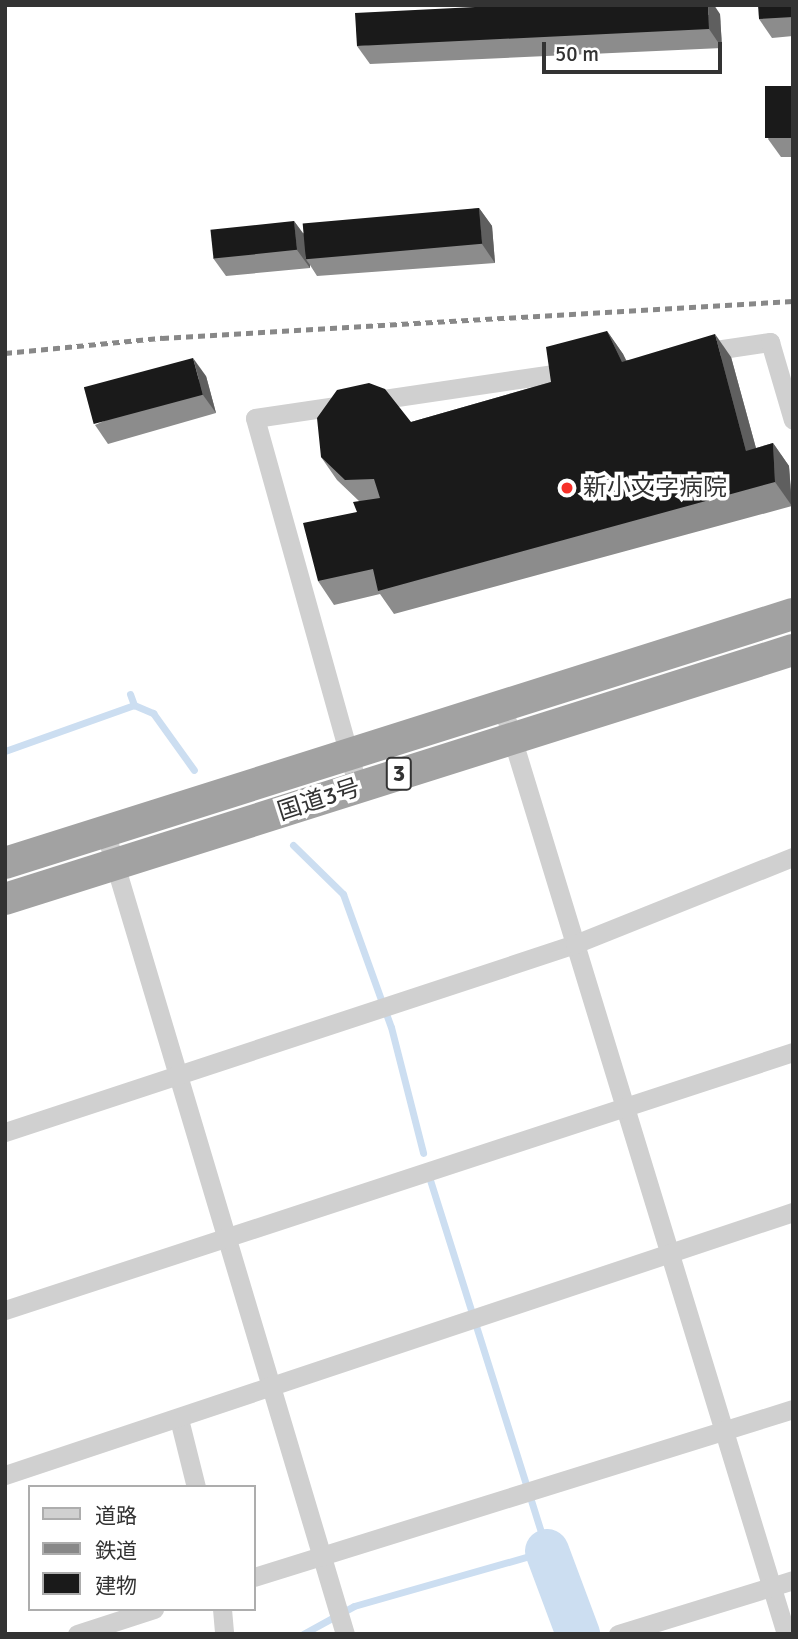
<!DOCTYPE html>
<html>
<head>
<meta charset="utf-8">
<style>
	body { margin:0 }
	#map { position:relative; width:798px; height:1639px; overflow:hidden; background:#fff; font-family:Signika,"Noto Sans JP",sans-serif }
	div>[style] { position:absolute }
	.stream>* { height:7px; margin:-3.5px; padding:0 3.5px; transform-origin:3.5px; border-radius:3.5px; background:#ccdef1 }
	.river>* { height:44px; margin:-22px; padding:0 22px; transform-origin:22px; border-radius:22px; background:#ccdef1 }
	.minor>* { height:19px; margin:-9.5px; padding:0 9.5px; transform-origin:9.5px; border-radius:9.5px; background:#d0d0d0 }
	.trunk>* { height:32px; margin:-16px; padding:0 16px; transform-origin:16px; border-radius:16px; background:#a2a2a2 }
	.rail>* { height:5px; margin-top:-2.5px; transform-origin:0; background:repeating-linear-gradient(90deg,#888 0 7px,transparent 0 12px) }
	.wall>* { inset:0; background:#8c8c8c }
	.shaded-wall>* { inset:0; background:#5f5f5f }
	.building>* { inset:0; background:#1a1a1a; transform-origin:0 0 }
	.dots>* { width:19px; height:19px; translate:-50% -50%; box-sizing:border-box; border:4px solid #fff; border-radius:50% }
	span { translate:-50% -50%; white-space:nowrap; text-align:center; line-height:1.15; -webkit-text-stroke:7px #fff; paint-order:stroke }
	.shield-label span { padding:2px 5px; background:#fff; border:2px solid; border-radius:5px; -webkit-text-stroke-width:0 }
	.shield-label { font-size:23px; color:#333; font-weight:700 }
	.poi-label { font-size:24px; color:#333 }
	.left { translate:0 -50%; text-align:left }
	.street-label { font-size:24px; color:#333 }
	.frame { position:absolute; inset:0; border:7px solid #333; pointer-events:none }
	.legend { position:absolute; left:28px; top:1485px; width:228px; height:126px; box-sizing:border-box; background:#fff; border:2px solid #adadad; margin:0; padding:9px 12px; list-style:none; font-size:21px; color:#333 }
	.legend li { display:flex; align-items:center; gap:14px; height:35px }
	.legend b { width:35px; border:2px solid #adadad }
	.scale { position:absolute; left:542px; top:42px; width:180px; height:32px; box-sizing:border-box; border:4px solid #333; border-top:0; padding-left:9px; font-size:21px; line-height:24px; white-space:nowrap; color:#333; -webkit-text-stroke:5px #fff; paint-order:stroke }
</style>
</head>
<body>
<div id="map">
	<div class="stream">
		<i style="left:130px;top:694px;width:12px;rotate:70deg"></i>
		<i style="left:134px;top:705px;width:21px;rotate:23deg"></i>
		<i style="left:153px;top:713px;width:70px;rotate:54.3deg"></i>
		<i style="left:5px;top:751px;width:137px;rotate:-19.6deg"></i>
		<i style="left:293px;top:845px;width:70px;rotate:44.4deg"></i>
		<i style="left:343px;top:894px;width:141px;rotate:70.2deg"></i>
		<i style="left:391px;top:1027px;width:130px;rotate:75.7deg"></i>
		<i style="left:303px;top:1634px;width:58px;rotate:-28.8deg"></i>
		<i style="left:354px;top:1606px;width:201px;rotate:-15.9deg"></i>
		<i style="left:547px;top:1551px;width:395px;rotate:-107.5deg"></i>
	</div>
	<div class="river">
		<i style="left:547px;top:1551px;width:89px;rotate:69.5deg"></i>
	</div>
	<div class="minor">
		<i style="left:702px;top:352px;width:69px;rotate:-8.4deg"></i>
		<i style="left:770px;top:342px;width:81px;rotate:73.6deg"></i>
		<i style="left:502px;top:705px;width:971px;rotate:73deg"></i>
		<i style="left:358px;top:787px;width:383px;rotate:-105.6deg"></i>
		<i style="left:255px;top:418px;width:323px;rotate:-8.4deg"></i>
		<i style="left:105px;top:831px;width:838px;rotate:73.36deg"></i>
		<i style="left:5px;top:1132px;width:600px;rotate:-18.25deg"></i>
		<i style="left:575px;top:944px;width:235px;rotate:-21.8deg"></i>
		<i style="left:5px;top:1310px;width:829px;rotate:-18.13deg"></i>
		<i style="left:179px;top:1419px;width:70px;rotate:76deg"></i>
		<i style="left:5px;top:1475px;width:831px;rotate:-18.46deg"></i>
		<i style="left:254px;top:1577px;width:565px;rotate:-17.31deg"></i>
		<i style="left:222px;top:1609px;width:25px;rotate:85deg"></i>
		<i style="left:77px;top:1634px;width:81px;rotate:-18deg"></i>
		<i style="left:618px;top:1634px;width:183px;rotate:-17.1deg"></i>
	</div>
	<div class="trunk">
		<i style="left:5px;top:863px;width:826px;rotate:-17.54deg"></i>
		<i style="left:5px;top:899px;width:826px;rotate:-17.54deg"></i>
	</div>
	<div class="rail">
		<i style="left:5px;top:353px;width:158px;rotate:-5.5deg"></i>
		<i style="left:162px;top:338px;width:632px;rotate:-3.36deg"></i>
	</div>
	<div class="wall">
		<i style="clip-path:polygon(793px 5px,793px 36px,772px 38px,759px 19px)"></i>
		<i style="clip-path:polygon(720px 14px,722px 48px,370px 64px,357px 46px)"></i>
		<i style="clip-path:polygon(793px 86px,793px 157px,781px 157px,768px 139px)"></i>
		<i style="clip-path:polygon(479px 208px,492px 226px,495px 263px,317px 276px,310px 265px,310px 268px,226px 276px,213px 258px,294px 221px,303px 233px)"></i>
		<i style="clip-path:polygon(607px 331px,623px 354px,626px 360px,731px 357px,756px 448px,773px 443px,789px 466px,792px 506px,394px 614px,380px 594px,334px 605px,318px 581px,357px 512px,359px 501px,337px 480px,321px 457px,411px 422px,551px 382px)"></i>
		<i style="clip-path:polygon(206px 376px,216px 413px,108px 444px,95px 425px)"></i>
	</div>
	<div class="shaded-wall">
		<i style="clip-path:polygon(708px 5px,714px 5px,720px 14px,722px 48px,709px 29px)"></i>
		<i style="clip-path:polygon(479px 208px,492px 226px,495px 263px,482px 244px)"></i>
		<i style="clip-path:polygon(294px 221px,307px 239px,305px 258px,310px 265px,310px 268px,297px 250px)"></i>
		<i style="clip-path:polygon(607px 331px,623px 354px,638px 385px,622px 362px)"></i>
		<i style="clip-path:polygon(715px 334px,731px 357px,763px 474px,746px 451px)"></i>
		<i style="clip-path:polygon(193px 358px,206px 376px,216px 413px,203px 395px)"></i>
		<i style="clip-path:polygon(773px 443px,789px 466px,792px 506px,775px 482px)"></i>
	</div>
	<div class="building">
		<i style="clip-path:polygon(515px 5px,708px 5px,709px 29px,357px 46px,355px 13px)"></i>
		<i style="clip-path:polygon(758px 5px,793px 5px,793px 17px,759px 19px)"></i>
		<i style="left:793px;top:86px;width:52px;height:28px;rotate:90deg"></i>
		<i style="left:479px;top:208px;width:36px;height:177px;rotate:85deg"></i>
		<i style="left:294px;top:221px;width:29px;height:84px;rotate:84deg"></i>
		<i style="clip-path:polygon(607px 331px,622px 362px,715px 334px,746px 451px,773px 443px,775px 482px,378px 591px,373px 569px,318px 581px,303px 523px,357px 512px,353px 502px,380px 498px,374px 479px,345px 480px,321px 457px,317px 418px,337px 390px,369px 383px,385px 389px,411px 422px,551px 382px,546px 347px)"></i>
		<i style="left:193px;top:358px;width:38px;height:113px;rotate:75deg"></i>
	</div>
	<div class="dots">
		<i style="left:567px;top:488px;background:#f63029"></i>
	</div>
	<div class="shield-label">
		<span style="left:399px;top:774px">3</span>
	</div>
	<div class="poi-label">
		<span class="left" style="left:583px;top:488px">新小文字病院</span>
	</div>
	<div class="street-label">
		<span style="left:319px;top:800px;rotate:-18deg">国道3号</span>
	</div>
	<div class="frame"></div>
	<ul class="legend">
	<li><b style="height:9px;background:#d0d0d0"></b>道路</li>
	<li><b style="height:9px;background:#888"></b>鉄道</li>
	<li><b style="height:19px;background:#1a1a1a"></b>建物</li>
	</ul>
	<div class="scale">50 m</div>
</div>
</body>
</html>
